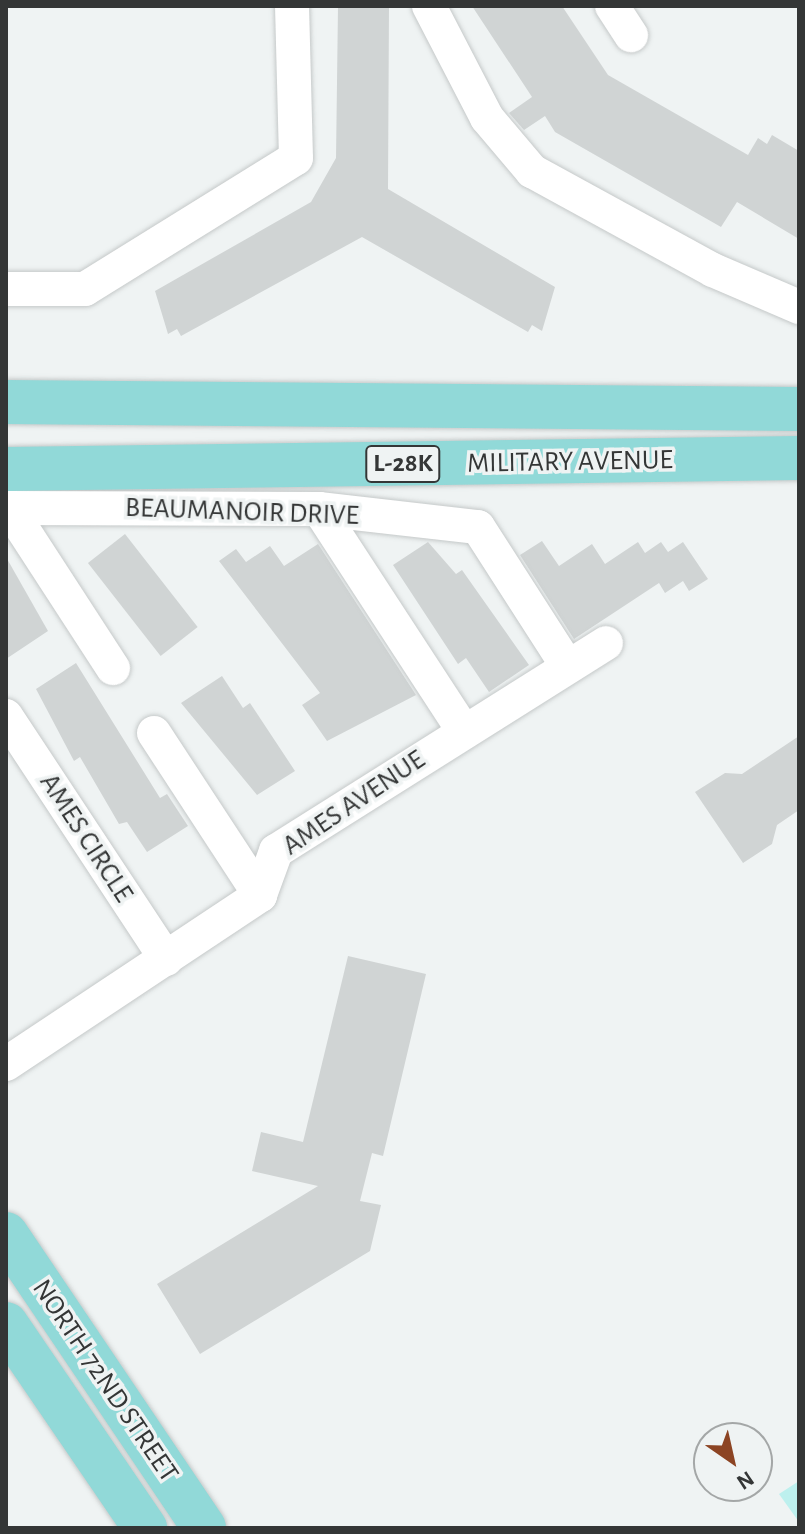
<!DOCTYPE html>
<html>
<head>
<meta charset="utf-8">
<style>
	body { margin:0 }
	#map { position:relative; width:805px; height:1534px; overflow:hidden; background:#eff3f3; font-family:"Alegreya Sans",sans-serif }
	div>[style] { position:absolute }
	.green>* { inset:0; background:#bdf0ee }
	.building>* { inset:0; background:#d0d4d4; transform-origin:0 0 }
	.roads { filter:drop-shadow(0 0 2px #c5c9c9) drop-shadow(0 0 2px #c5c9c9) }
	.minor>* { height:34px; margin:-17px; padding:0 17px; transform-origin:17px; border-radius:17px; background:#fff }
	.major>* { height:44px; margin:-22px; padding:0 22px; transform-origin:22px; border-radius:22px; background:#91d9d8 }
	span { translate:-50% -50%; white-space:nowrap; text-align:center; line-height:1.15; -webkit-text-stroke:7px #eff3f3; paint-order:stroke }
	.shield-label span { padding:2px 6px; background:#eff3f3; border:2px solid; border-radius:6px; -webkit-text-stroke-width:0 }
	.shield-label { font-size:26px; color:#343636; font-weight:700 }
	.street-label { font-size:28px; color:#343636 }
	.frame { position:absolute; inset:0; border:8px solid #343636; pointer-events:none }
	.north { position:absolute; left:693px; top:1422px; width:80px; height:80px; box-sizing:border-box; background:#eff3f3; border:2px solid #a4a7a7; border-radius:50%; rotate:146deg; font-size:22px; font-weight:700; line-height:32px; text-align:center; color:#343636 }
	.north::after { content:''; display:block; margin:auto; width:28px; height:36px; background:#8c4423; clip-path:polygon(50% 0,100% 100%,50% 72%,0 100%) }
</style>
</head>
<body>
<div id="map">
	<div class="green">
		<i style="clip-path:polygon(799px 1481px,799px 1522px,779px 1494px)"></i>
	</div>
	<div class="building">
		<i style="clip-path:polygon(338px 6px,389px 6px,388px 189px,555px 287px,542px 331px,532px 325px,528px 332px,362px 237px,181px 336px,177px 329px,168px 334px,155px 291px,311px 202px,336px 158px)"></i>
		<i style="clip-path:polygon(472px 6px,562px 6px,608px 75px,748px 155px,758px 138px,767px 144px,772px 135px,799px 151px,799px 239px,737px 202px,721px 227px,555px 132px,545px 116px,524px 130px,509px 113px,532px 97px)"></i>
		<i style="left:125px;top:534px;width:118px;height:47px;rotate:52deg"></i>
		<i style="clip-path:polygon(542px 541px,559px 566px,592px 544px,605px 564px,638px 542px,645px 553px,661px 542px,668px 552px,683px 542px,708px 579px,689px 591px,683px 581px,665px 593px,659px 583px,574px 639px,520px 555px)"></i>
		<i style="clip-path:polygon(428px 542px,456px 574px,462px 570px,529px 665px,489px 692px,466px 658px,458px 664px,393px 565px)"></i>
		<i style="clip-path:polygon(318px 544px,416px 695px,327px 741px,302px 705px,320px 693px,219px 561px,236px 549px,246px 562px,270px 546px,284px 566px)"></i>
		<i style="clip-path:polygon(6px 557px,48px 631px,6px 659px)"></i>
		<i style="clip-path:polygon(76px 663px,160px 798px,167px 794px,188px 826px,147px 852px,127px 822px,119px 824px,80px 757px,74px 761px,36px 689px)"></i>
		<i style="clip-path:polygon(222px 676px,243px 708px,250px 703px,295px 771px,257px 795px,181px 703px)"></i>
		<i style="clip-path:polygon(799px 736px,799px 810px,777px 825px,772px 844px,743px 863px,695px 792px,725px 773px,742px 774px)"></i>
		<i style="clip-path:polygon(348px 956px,426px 974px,383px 1156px,372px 1153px,360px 1201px,381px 1205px,370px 1251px,200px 1354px,157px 1284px,318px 1186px,252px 1171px,261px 1132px,303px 1142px)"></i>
	</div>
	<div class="roads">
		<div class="minor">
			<i style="left:429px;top:6px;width:126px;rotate:62.6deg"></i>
			<i style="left:487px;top:118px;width:70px;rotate:49.7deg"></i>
			<i style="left:532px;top:171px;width:206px;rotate:28.7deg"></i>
			<i style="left:713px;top:270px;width:94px;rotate:23.3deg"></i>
			<i style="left:612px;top:6px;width:35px;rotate:57deg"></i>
			<i style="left:6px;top:289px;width:79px"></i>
			<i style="left:85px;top:289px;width:248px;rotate:-31.8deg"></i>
			<i style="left:296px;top:158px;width:152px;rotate:-91.5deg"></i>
			<i style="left:6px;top:508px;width:313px;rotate:0.2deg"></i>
			<i style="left:319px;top:509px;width:160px;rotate:6.5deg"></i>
			<i style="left:478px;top:527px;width:166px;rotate:57.3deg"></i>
			<i style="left:9px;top:508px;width:191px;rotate:57deg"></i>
			<i style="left:319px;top:509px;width:264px;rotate:56.9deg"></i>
			<i style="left:6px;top:716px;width:291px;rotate:56.6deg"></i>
			<i style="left:154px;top:733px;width:194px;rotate:56.8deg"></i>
			<i style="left:6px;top:1064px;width:305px;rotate:-33.6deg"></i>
			<i style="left:260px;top:895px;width:47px;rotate:-70deg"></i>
			<i style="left:276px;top:851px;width:390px;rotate:-32.2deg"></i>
		</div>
		<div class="major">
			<i style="left:6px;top:402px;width:793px;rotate:0.51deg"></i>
			<i style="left:6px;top:469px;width:793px;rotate:-0.79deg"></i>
			<i style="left:6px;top:1234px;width:354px;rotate:56deg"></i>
			<i style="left:6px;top:1324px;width:247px;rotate:55.7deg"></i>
		</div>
	</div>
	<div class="shield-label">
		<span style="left:403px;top:464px">L-28K</span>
	</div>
	<div class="street-label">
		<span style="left:570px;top:462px;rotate:-1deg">MILITARY AVENUE</span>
		<span style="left:242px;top:512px;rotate:2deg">BEAUMANOIR DRIVE</span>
		<span style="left:354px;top:803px;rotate:-34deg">AMES AVENUE</span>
		<span style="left:86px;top:838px;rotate:57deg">AMES CIRCLE</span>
		<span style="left:105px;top:1381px;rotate:56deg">NORTH 72ND STREET</span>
	</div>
	<div class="frame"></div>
	<div class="north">N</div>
</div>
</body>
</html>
